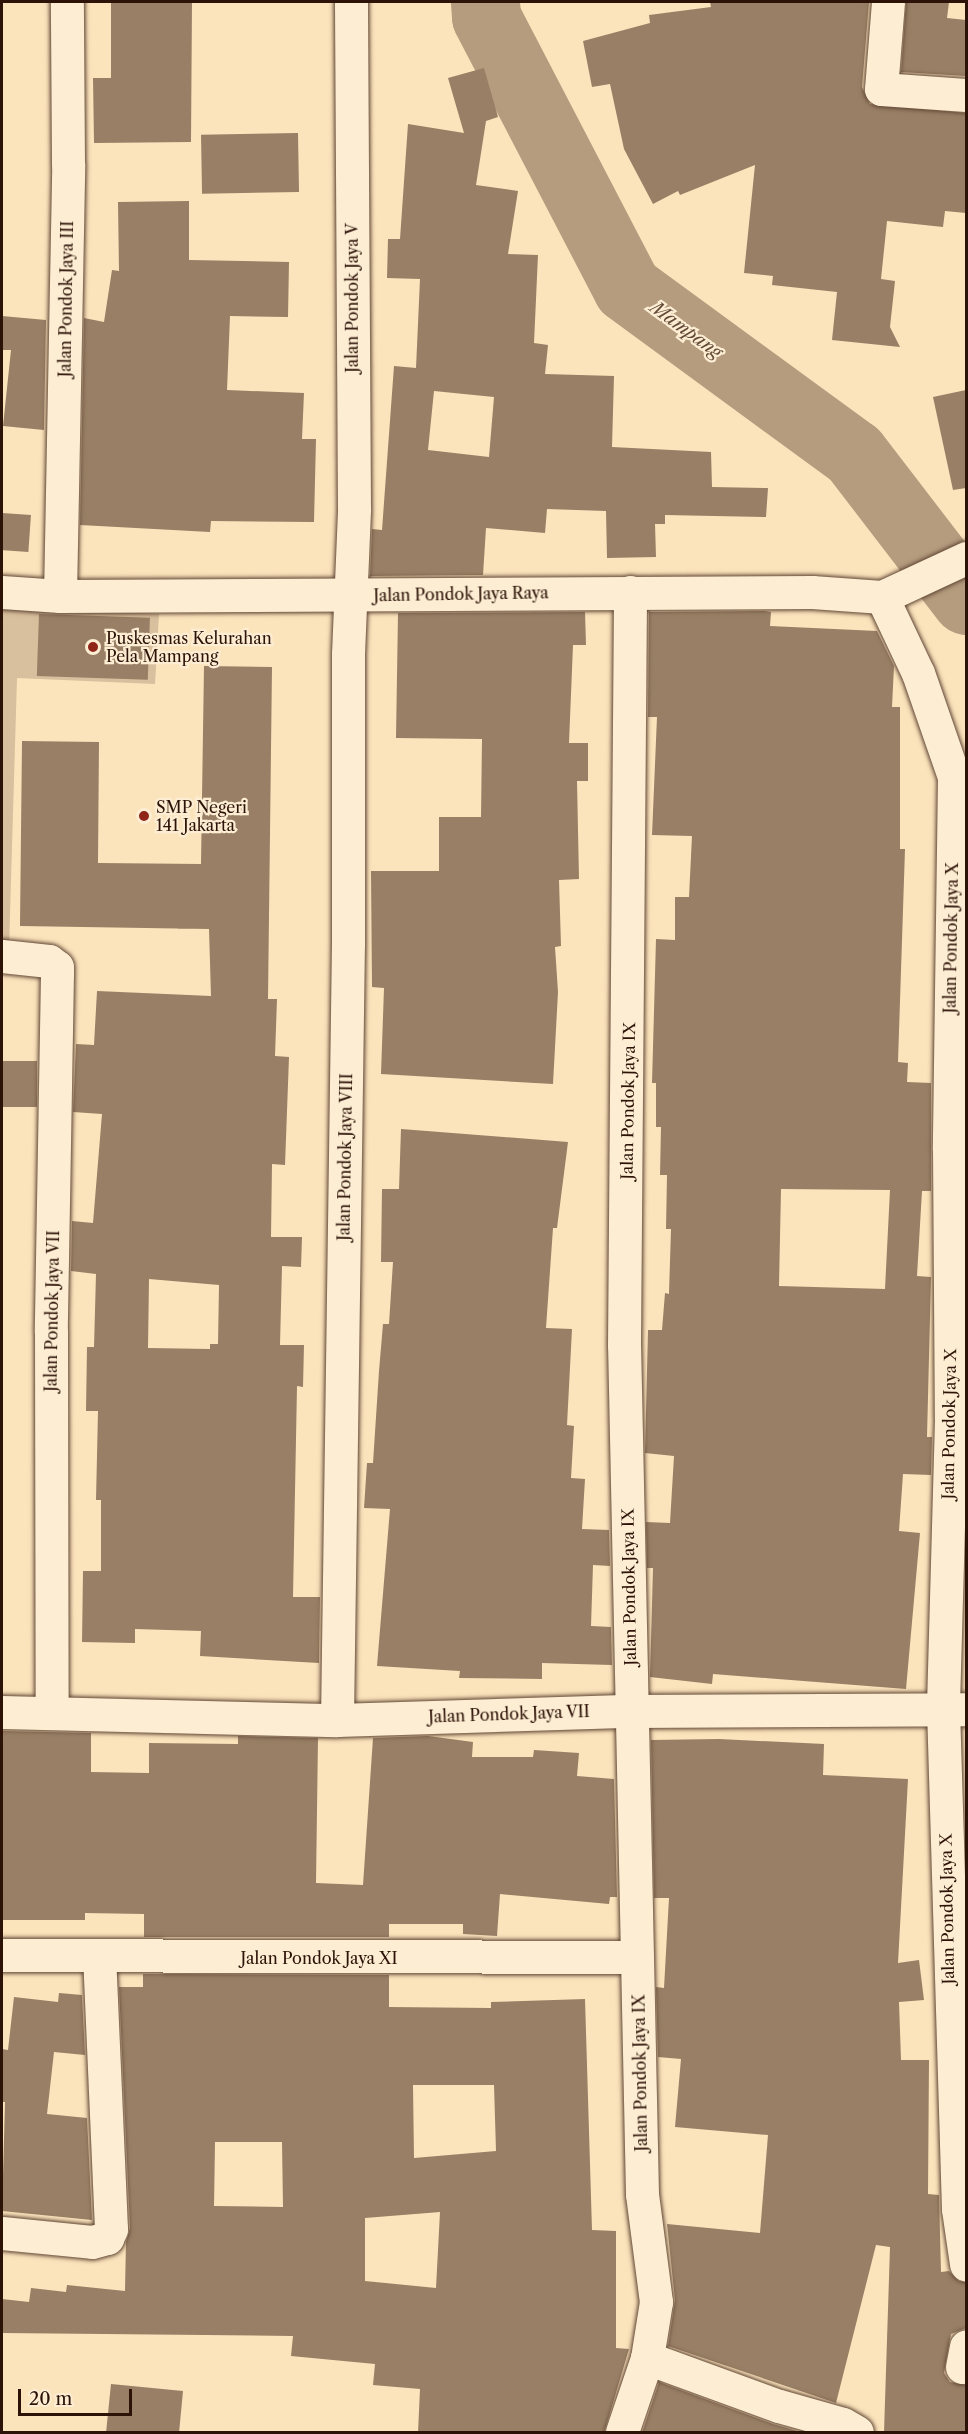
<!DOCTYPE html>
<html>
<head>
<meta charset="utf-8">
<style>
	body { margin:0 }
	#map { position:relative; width:968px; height:2434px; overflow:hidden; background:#fbe3bc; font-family:"Libre Caslon Text",serif }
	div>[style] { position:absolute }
	.green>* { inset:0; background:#d8bf9d }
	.river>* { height:69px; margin:-34.5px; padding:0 34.5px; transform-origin:34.5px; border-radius:34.5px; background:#b59c7e }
	.building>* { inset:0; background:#987f65; transform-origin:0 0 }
	.roads { filter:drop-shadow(0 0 2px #604634) drop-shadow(0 0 2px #604634) }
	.minor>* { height:33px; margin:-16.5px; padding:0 16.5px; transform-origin:16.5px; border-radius:16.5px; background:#fcedd3 }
	.tertiary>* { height:33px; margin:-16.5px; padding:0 16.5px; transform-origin:16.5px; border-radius:16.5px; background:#fcedd3 }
	.dots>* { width:16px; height:16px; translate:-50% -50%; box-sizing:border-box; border:3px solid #fcedd3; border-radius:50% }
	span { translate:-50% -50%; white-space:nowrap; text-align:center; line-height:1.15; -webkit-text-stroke:4.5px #fcedd3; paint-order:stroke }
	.street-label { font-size:16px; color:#2d1207 }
	.poi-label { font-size:16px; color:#2d1207 }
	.left { translate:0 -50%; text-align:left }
	.water-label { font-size:18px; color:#634937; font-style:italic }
	.frame { position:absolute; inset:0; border:3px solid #2d1207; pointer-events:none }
	.scale { position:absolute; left:18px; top:2389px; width:114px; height:27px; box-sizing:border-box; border:3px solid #2d1207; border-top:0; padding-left:8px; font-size:18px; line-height:21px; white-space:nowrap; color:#2d1207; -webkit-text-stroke:4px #fcedd3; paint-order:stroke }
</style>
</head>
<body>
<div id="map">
	<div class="green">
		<i style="clip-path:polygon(2px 605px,159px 614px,155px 684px,17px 678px,9px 948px,2px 948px)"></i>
	</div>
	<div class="river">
		<i style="left:485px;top:2px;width:15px;rotate:86deg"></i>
		<i style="left:486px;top:17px;width:305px;rotate:62.5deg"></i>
		<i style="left:627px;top:288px;width:281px;rotate:36.2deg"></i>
		<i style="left:854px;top:454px;width:184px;rotate:52.5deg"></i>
	</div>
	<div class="building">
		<i style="clip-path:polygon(111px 2px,192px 2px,191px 142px,94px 143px,93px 78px,111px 78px)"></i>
		<i style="clip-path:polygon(710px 2px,869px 2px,862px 87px,870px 104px,966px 113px,966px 213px,945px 211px,943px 227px,887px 221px,881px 279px,895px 281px,890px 327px,900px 347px,832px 340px,837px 292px,772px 285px,773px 276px,744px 273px,755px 165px,680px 195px,678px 191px,653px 204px,624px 149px,610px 84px,592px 87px,583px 41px,650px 23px,649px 15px,711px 7px)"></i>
		<i style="clip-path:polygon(906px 2px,949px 2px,947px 18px,966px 20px,966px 76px,901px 72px)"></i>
		<i style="clip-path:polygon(evenodd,484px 68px,498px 117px,486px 121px,476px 185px,518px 191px,508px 254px,538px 255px,534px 343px,548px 345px,545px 374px,614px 376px,612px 447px,711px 452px,712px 487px,768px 488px,766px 517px,665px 515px,665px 524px,655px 524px,656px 557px,607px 558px,606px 511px,547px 509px,545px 533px,486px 528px,483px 575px,370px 576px,372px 529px,382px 530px,394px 366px,416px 368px,420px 279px,387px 278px,388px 239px,400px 239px,408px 124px,464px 133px,448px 78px,484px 68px,434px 391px,494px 397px,489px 457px,428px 450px,434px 391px)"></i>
		<i style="left:298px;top:133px;width:59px;height:97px;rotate:89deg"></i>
		<i style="clip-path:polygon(189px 201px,189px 260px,289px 262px,288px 317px,230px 316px,227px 390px,304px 393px,302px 439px,316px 439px,314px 522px,211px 521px,210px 532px,80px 525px,84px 318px,104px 322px,112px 270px,119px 271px,118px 202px)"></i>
		<i style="clip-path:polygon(2px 316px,46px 320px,44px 430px,3px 426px,11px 350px,2px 350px)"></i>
		<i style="clip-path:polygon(966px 390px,966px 488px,953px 490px,933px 397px)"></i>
		<i style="left:2px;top:513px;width:29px;height:37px;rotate:4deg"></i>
		<i style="clip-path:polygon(evenodd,765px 611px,771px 612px,770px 626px,877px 631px,894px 666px,892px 707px,900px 707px,900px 849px,905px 849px,898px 1062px,908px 1063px,907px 1082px,931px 1083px,931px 1191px,922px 1191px,917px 1276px,931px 1277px,927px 1437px,932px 1437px,931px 1475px,903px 1474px,899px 1531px,920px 1533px,906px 1689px,713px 1674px,712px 1684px,650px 1677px,653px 1568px,647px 1568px,646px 1522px,670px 1523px,674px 1456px,645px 1453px,648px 1330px,662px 1330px,665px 1293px,669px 1294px,671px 1229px,666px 1229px,667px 1175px,660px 1175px,661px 1127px,656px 1127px,656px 1083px,652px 1083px,656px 939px,675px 940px,675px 897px,689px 897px,692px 836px,652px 835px,657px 717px,648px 717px,649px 612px,765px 611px,781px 1189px,890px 1190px,885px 1289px,779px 1286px,781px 1189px)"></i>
		<i style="clip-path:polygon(585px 612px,586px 645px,573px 645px,569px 743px,588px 743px,588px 781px,577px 781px,579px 879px,559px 880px,561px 946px,555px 947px,558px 992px,553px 1084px,381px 1074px,384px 988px,372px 987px,371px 871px,439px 871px,439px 817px,481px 817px,482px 739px,396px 738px,398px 613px)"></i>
		<i style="left:39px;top:614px;width:111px;height:62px;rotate:2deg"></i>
		<i style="clip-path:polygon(evenodd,204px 666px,272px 667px,268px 999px,277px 999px,275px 1056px,289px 1057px,285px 1165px,272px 1164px,271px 1237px,302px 1237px,301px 1267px,282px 1266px,280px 1345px,304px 1345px,303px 1387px,297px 1386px,293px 1597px,320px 1597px,319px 1663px,200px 1656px,201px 1631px,135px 1629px,135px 1643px,82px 1642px,83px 1571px,101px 1571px,101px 1500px,96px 1500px,98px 1411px,86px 1411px,87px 1347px,94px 1347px,96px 1274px,71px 1271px,72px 1221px,93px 1223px,102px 1114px,73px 1112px,76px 1044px,94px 1045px,97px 991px,211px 996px,209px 929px,20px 926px,22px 741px,99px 742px,98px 863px,201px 864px,204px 666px,149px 1279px,219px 1285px,218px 1344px,210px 1344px,210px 1349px,148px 1348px,149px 1279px)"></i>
		<i style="left:2px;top:1061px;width:35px;height:46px"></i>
		<i style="clip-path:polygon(401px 1129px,568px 1142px,557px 1228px,553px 1228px,546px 1328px,572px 1329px,567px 1425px,574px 1426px,571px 1478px,585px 1479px,582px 1529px,609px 1530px,610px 1566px,593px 1565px,591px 1626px,611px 1627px,612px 1665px,542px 1663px,542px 1679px,459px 1678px,460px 1671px,377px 1666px,390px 1509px,364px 1508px,367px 1463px,373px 1463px,379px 1371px,383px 1324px,389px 1324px,393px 1262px,381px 1262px,382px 1189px,399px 1189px)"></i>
		<i style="clip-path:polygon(2px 1731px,91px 1733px,91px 1772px,149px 1773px,149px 1743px,238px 1744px,238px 1736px,318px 1738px,316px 1883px,363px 1885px,373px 1738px,428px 1736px,473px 1742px,472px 1757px,533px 1757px,534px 1750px,579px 1753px,577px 1776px,614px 1779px,617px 1897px,610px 1897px,609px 1904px,500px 1894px,497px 1936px,463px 1934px,463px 1924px,389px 1924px,389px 1937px,144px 1937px,144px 1914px,85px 1913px,85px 1920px,2px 1920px)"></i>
		<i style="clip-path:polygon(719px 1739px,824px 1744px,823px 1775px,908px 1779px,898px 1963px,919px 1960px,924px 2000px,899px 2002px,901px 2060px,929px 2060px,928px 2194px,939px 2195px,941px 2272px,949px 2271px,959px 2281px,966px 2282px,966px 2328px,951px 2334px,944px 2373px,950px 2382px,966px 2385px,966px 2433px,884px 2433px,890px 2247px,876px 2245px,836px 2403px,668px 2346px,675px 2300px,667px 2224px,760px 2233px,768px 2135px,675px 2127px,681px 2059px,658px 2057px,656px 1987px,664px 1988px,669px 1898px,654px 1898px,651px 1740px)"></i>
		<i style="clip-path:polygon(evenodd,143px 1974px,389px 1975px,389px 2007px,491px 2008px,491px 2002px,585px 1999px,592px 2230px,616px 2231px,616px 2348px,629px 2349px,604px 2433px,418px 2433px,420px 2389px,373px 2385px,375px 2364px,291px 2356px,293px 2336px,2px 2333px,2px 2299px,29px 2302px,31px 2288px,66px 2292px,67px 2285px,125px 2291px,126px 2242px,130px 2228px,119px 1987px,143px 1987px,143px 1974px,413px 2085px,494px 2085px,496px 2151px,414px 2158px,413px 2085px,143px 1974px,215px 2142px,282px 2142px,283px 2207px,214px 2206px,215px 2142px,143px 1974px,440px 2212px,436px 2288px,365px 2281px,365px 2218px,440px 2212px)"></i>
		<i style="clip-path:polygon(59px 1993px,82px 1995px,85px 2055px,54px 2052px,47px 2114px,87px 2118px,92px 2220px,2px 2211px,5px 2102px,2px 2102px,2px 2049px,8px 2050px,14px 1997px,58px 2002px)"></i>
		<i style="clip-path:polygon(659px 2382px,773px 2424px,804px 2433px,642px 2433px)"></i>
		<i style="clip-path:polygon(111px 2384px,183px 2391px,179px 2433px,106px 2433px)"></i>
	</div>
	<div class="roads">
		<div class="minor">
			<i style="left:888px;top:2px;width:87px;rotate:94.6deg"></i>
			<i style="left:881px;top:89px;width:85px;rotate:4deg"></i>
			<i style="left:60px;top:596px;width:432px;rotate:-88.9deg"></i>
			<i style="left:68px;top:164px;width:162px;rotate:-90.4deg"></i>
			<i style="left:882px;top:597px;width:84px;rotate:64.7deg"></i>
			<i style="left:918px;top:673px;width:110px;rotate:70.9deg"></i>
			<i style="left:954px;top:777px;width:372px;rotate:90.8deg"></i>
			<i style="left:949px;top:1149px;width:270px;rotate:89.6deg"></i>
			<i style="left:951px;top:1419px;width:289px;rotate:91.6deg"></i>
			<i style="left:943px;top:1708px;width:501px;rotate:88.29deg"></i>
			<i style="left:958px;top:2209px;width:56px;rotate:81.7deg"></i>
			<i style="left:2px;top:956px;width:47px;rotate:6.1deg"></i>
			<i style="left:49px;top:961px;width:10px;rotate:37deg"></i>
			<i style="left:57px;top:967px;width:6px;rotate:90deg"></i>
			<i style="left:57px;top:973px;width:358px;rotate:91deg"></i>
			<i style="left:51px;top:1331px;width:382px;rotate:89.9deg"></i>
			<i style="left:2px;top:1712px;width:335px;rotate:1.4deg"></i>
			<i style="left:337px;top:1720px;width:294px;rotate:-1.8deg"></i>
			<i style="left:631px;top:1711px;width:335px;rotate:-0.3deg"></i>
			<i style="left:337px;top:1720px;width:776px;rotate:-89.19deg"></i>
			<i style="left:348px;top:944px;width:290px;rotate:-90deg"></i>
			<i style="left:348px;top:654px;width:145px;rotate:-87.6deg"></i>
			<i style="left:354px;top:509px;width:507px;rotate:-90.34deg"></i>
			<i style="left:2px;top:1955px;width:635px;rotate:0.18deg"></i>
			<i style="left:2px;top:2233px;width:90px;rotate:5.7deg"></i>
			<i style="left:92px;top:2242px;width:16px;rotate:-15deg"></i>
			<i style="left:107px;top:2238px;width:10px;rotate:-66deg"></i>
			<i style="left:111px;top:2229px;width:272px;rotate:-92.5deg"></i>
			<i style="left:647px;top:2358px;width:140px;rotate:20deg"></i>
			<i style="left:779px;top:2406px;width:66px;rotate:15.7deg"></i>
			<i style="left:843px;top:2424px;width:16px;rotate:30deg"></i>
			<i style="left:962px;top:2367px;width:21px;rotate:-79deg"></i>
			<i style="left:622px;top:2432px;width:78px;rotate:-71.3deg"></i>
			<i style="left:647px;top:2358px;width:57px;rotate:-80.9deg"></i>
			<i style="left:656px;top:2302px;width:109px;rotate:-97.4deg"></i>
			<i style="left:642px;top:2194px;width:849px;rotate:-91.21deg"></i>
			<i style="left:624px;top:1345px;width:753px;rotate:-89.54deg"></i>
		</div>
		<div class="tertiary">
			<i style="left:2px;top:592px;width:58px;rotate:3.9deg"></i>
			<i style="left:60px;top:596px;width:752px;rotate:-0.3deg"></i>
			<i style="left:812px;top:592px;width:70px;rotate:4.1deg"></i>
			<i style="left:882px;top:597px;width:93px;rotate:-24.9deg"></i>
		</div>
	</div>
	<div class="dots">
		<i style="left:93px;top:647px;background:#8f2418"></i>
		<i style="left:144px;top:816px;background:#8f2418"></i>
	</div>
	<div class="street-label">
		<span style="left:352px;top:298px;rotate:-90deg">Jalan Pondok Jaya V</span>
		<span style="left:66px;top:299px;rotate:-89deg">Jalan Pondok Jaya III</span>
		<span style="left:461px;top:594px;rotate:-1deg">Jalan Pondok Jaya Raya</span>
		<span style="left:951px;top:938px;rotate:-89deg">Jalan Pondok Jaya X</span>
		<span style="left:628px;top:1101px;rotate:-89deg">Jalan Pondok Jaya IX</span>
		<span style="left:345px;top:1157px;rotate:-89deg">Jalan Pondok Jaya VIII</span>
		<span style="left:52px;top:1311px;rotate:-89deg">Jalan Pondok Jaya VII</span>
		<span style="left:949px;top:1424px;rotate:-89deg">Jalan Pondok Jaya X</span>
		<span style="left:629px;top:1587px;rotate:-91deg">Jalan Pondok Jaya IX</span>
		<span style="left:509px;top:1714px;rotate:-2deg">Jalan Pondok Jaya VII</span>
		<span style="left:947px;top:1909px;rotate:-91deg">Jalan Pondok Jaya X</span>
		<span style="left:319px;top:1958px">Jalan Pondok Jaya XI</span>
		<span style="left:640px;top:2073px;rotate:-91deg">Jalan Pondok Jaya IX</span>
	</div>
	<div class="poi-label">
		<span class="left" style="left:106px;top:647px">Puskesmas Kelurahan<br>Pela Mampang</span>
		<span class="left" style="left:156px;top:816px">SMP Negeri<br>141 Jakarta</span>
	</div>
	<div class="water-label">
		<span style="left:686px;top:330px;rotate:36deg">Mampang</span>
	</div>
	<div class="frame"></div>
	<div class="scale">20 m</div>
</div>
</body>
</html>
